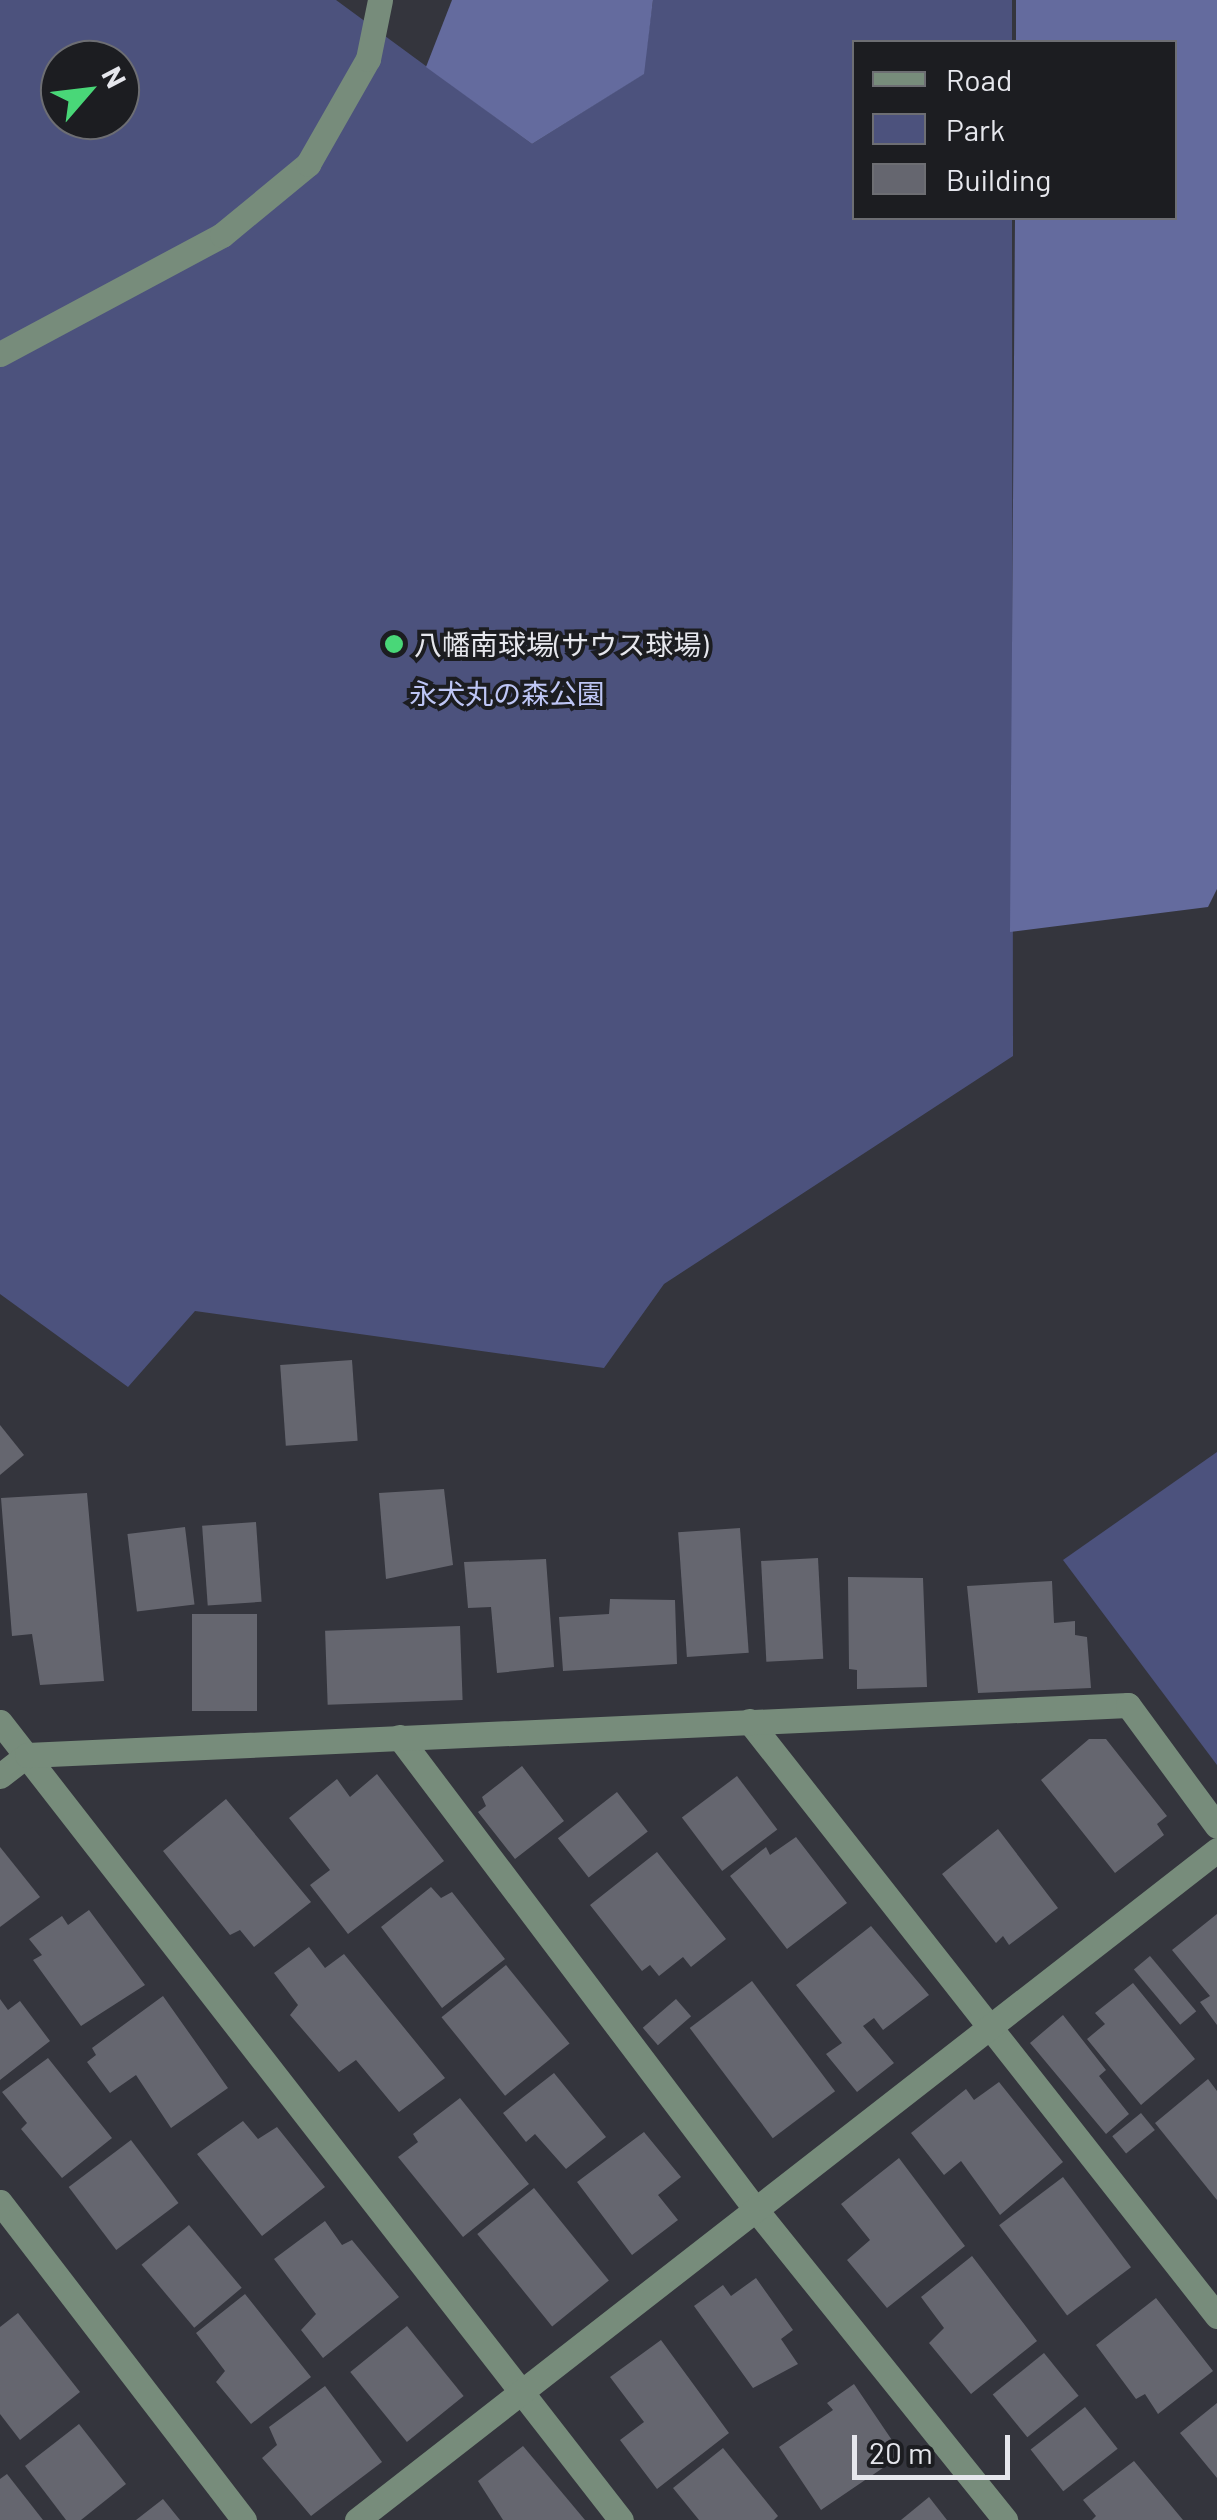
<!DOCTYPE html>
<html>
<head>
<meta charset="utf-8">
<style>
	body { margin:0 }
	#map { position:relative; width:1217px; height:2520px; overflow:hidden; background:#34353d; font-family:Barlow,"Noto Sans JP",sans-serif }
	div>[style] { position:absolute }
	.green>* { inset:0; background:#4c527d }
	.forest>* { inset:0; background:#646b9e }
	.building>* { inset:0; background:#65666f; transform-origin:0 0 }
	.minor>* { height:25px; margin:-12.5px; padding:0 12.5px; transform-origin:12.5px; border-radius:12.5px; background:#778c7b }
	.dots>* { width:28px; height:28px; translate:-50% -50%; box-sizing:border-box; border:5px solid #1c1d21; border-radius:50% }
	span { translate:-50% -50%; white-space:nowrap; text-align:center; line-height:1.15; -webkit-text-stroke:8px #1c1d21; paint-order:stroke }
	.poi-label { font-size:28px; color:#e6e7ed }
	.left { translate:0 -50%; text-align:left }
	.park-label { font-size:28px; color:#bec6f5 }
	.legend { position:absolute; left:852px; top:40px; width:325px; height:180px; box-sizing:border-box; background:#1c1d21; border:2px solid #6d6e73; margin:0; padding:12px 18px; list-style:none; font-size:30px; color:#e6e7ed }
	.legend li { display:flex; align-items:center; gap:20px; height:50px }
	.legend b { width:50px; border:2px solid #6d6e73 }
	.north { position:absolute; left:40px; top:40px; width:100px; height:100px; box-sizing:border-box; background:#1c1d21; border:2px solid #6d6e73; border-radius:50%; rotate:62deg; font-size:28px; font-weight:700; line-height:40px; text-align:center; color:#e6e7ed }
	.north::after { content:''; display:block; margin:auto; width:35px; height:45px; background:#49d778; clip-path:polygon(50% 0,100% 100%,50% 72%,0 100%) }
	.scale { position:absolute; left:852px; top:2435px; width:158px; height:45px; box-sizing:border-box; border:5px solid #e6e7ed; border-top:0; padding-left:12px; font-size:30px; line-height:35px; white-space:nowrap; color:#e6e7ed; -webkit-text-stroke:8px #1c1d21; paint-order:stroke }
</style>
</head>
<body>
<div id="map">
	<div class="green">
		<i style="clip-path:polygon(evenodd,0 0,336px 0,532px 144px,643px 74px,653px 0,1012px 0,1012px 42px,854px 42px,854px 218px,1012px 218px,1013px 1056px,664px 1284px,604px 1368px,195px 1311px,128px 1387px,0 1294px,0 0,60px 60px,120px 60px,120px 120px,60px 120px,60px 60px)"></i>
		<i style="clip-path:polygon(1217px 1452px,1217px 1765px,1063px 1560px)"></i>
	</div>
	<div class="forest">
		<i style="clip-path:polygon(452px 0,653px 0,644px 74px,532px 144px,426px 67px)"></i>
		<i style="clip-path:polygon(1016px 0,1217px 0,1217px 889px,1208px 907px,1010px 932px,1015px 218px,1174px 218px,1174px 42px,1016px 42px)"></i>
	</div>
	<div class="building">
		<i style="left:352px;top:1360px;width:81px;height:72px;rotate:86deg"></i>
		<i style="clip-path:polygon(0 1425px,24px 1455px,0 1475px)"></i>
		<i style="clip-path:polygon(444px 1489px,453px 1565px,386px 1579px,379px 1493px)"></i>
		<i style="clip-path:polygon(87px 1493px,104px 1681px,40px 1685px,32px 1634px,12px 1636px,1px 1498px)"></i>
		<i style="left:256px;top:1522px;width:80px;height:54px;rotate:86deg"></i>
		<i style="left:185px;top:1527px;width:78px;height:58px;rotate:83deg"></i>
		<i style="left:740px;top:1528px;width:125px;height:62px;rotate:86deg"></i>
		<i style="left:818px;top:1558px;width:101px;height:57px;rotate:87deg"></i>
		<i style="clip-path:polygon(546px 1559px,554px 1667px,497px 1673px,491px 1607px,468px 1608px,464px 1562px)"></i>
		<i style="clip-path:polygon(848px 1577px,923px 1578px,927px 1687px,857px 1689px,857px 1670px,849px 1669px)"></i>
		<i style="clip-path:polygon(1052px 1581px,1054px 1623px,1075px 1621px,1075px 1635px,1087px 1637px,1091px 1688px,978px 1693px,967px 1586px)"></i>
		<i style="clip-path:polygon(610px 1599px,675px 1600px,677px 1664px,563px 1671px,559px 1617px,609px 1614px)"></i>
		<i style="left:192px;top:1614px;width:65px;height:97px"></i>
		<i style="left:460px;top:1626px;width:74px;height:135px;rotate:88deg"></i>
		<i style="clip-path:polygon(1089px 1739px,1106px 1739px,1167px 1816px,1157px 1824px,1164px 1835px,1115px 1873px,1041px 1780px)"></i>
		<i style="clip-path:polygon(522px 1766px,564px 1821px,515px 1859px,478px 1812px,486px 1806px,482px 1797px)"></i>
		<i style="clip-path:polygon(377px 1774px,444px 1861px,348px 1934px,310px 1885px,330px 1870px,289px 1818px,337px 1779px,350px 1797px)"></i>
		<i style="left:737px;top:1776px;width:67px;height:69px;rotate:53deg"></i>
		<i style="left:617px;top:1792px;width:50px;height:75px;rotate:52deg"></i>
		<i style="clip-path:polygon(226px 1799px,311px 1902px,254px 1947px,240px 1930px,230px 1935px,163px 1851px)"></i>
		<i style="clip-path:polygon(998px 1829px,1058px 1908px,1009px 1945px,1003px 1936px,996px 1943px,942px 1874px)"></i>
		<i style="clip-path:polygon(796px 1837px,847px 1903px,787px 1949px,730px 1876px,766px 1847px,770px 1855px)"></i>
		<i style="clip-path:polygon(0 1847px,40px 1897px,0 1927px)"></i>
		<i style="clip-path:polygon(657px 1852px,726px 1939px,691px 1967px,683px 1957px,659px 1976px,650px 1965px,642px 1971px,590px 1905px)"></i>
		<i style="clip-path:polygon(431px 1887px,441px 1898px,452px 1892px,505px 1959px,442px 2008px,381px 1927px)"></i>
		<i style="clip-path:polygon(89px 1910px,145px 1985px,81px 2026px,33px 1960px,42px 1955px,29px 1939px,62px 1916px,68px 1925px)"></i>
		<i style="clip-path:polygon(1217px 1914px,1217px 2025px,1200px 2002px,1210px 1996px,1172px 1950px)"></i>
		<i style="clip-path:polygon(871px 1926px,929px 1995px,883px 2030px,874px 2018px,863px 2026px,894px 2063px,857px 2092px,826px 2054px,842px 2043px,796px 1985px)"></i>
		<i style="clip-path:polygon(309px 1947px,325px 1968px,344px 1954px,445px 2078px,399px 2112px,356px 2060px,339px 2072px,290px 2015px,298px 2005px,274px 1973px)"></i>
		<i style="left:1150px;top:1956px;width:72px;height:21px;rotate:50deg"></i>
		<i style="left:506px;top:1965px;width:101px;height:83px;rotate:51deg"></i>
		<i style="left:752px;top:1981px;width:138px;height:78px;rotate:53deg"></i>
		<i style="clip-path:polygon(1133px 1983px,1195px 2059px,1141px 2105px,1087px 2039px,1105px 2024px,1095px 2013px)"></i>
		<i style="clip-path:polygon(163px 1996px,228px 2088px,171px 2128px,136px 2075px,110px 2093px,87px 2062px,96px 2055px,92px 2048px)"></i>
		<i style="clip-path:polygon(0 1999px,8px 2010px,20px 2001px,50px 2041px,0 2080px)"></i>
		<i style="left:676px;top:1999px;width:23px;height:44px;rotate:49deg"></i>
		<i style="clip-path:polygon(1063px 2015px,1106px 2070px,1099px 2076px,1129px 2114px,1106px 2134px,1030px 2043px)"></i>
		<i style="clip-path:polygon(48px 2058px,112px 2138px,62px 2178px,21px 2129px,27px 2123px,2px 2092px)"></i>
		<i style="clip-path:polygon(554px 2073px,606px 2137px,566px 2169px,535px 2134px,526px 2142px,503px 2113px)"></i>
		<i style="clip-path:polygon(1208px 2079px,1217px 2091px,1217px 2200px,1155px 2123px)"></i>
		<i style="clip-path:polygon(999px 2082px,1063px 2162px,1000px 2215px,961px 2161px,944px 2175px,911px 2133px,966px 2089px,974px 2100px)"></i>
		<i style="clip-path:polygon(460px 2098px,529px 2184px,463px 2237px,398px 2157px,418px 2142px,413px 2134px)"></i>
		<i style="left:1141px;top:2113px;width:22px;height:37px;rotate:51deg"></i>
		<i style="clip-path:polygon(243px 2121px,258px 2139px,277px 2127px,325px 2187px,262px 2236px,197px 2154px)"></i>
		<i style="clip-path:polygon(644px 2132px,681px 2177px,658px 2195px,678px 2220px,632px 2255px,577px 2182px)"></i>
		<i style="left:131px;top:2140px;width:79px;height:78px;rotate:53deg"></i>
		<i style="clip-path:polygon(899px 2158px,965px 2246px,887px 2308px,847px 2260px,870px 2240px,841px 2204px)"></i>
		<i style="left:1063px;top:2177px;width:113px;height:80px;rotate:53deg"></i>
		<i style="left:534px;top:2188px;width:119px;height:73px;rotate:51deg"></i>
		<i style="clip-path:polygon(325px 2221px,342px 2245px,352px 2240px,399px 2297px,323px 2358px,301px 2330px,316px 2314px,274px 2259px)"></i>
		<i style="left:189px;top:2225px;width:82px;height:62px;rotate:50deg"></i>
		<i style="clip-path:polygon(972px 2256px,1037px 2341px,971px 2394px,929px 2343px,944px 2328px,921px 2297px)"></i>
		<i style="clip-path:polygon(756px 2278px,793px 2330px,781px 2339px,798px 2364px,753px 2388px,694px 2306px,723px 2285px,731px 2296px)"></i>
		<i style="clip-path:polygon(245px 2294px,311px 2377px,251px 2424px,216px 2382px,225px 2371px,196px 2333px)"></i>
		<i style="clip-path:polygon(1156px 2298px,1213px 2371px,1158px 2414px,1145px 2394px,1136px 2399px,1096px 2345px)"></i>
		<i style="clip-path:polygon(18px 2313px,80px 2392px,20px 2440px,0 2414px,0 2327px)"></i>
		<i style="left:407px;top:2326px;width:90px;height:73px;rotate:51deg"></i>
		<i style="clip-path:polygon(661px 2340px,729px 2433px,657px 2489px,620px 2440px,644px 2422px,610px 2377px)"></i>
		<i style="left:1044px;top:2353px;width:55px;height:66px;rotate:51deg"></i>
		<i style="clip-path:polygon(854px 2384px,902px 2455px,821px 2510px,779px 2447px,833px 2410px,827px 2403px)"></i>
		<i style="clip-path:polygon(325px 2386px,382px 2462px,311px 2516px,262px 2458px,277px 2445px,269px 2427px)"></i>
		<i style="clip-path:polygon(1217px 2403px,1217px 2478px,1180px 2433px)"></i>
		<i style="left:1085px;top:2407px;width:53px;height:69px;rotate:52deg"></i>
		<i style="clip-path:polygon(79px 2424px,126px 2484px,81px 2520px,66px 2520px,25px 2466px)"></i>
		<i style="clip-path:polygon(523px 2446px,585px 2520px,503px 2520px,478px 2481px)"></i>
		<i style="clip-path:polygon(723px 2448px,778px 2516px,774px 2520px,699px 2520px,673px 2488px)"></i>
		<i style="clip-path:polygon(1134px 2461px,1183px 2520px,1092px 2520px,1096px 2516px,1083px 2500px)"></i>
		<i style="clip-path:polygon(7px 2474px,43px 2520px,0 2520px,0 2479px)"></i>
		<i style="clip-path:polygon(929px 2497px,947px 2520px,901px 2520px)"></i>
		<i style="clip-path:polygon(163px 2499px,180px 2520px,136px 2520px)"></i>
	</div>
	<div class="minor">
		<i style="left:0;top:354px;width:252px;rotate:-28.2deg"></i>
		<i style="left:222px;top:235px;width:112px;rotate:-39.5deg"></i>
		<i style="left:308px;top:164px;width:121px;rotate:-60.3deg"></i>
		<i style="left:368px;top:59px;width:60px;rotate:-78.5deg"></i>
		<i style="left:749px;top:1721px;width:757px;rotate:51.81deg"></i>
		<i style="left:0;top:1722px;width:1011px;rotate:52.11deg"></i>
		<i style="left:399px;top:1737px;width:593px;rotate:52.96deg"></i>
		<i style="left:756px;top:2210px;width:398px;rotate:51.2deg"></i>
		<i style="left:0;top:1776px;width:34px;rotate:-38deg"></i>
		<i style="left:27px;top:1755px;width:1102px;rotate:-2.6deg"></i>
		<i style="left:1128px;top:1705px;width:150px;rotate:53.7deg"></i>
		<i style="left:0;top:2202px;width:401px;rotate:52.5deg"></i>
		<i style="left:357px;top:2520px;width:1090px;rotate:-37.92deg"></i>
	</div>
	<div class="dots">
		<i style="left:394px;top:644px;background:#49d778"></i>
	</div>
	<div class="poi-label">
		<span class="left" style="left:414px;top:644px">八幡南球場(サウス球場)</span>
	</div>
	<div class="park-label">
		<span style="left:507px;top:693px">永犬丸の森公園</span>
	</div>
	<ul class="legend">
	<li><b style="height:12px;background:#778c7b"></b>Road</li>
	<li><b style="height:28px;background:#4c527d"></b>Park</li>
	<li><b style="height:28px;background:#65666f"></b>Building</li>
	</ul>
	<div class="north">N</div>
	<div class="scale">20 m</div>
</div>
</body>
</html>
